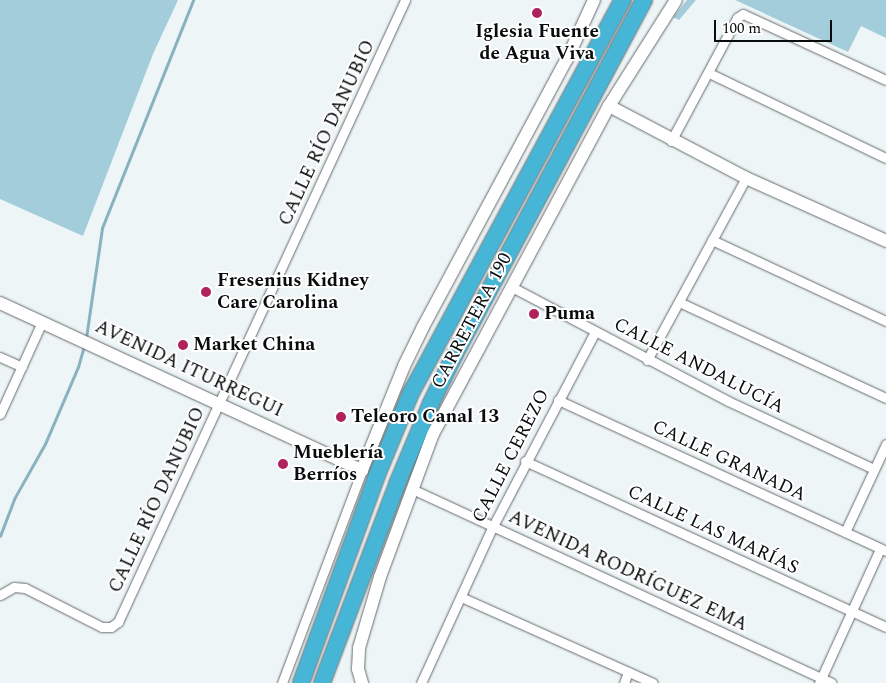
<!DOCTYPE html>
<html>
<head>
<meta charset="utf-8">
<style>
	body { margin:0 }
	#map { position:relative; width:886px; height:683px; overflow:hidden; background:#eef5f7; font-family:Spectral,serif }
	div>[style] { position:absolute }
	.forest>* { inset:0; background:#a3cddb }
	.stream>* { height:2.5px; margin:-1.25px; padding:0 1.25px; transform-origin:1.25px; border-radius:1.25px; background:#89b2c0 }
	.roads { filter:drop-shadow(0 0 1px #656b6d) drop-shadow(0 0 1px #656b6d) }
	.street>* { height:9px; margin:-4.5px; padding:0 4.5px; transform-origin:4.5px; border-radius:4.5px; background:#fff }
	.secondary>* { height:12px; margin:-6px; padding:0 6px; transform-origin:6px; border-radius:6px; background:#fff }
	.highway>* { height:16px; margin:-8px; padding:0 8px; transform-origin:8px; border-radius:8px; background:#47b5d5 }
	.dots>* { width:14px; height:14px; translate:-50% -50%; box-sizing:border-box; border:2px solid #fff; border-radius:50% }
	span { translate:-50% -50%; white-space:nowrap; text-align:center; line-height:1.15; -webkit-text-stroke:4px #fff; paint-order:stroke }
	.poi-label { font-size:19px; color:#090c0c; font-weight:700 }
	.left { translate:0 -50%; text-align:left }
	.street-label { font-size:19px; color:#090c0c }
	.scale { position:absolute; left:714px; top:20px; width:118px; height:22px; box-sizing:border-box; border:2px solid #090c0c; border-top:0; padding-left:6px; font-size:15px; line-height:18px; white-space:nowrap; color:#090c0c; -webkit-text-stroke:4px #fff; paint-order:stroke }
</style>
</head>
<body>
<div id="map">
	<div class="forest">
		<i style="clip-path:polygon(0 0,178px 0,153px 54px,83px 236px,0 199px)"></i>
		<i style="clip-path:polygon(687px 0,696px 0,679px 20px,673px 17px)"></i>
		<i style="clip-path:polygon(735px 0,886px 0,886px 38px,861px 26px,848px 52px)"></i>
	</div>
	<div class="stream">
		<i style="left:86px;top:338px;width:111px;rotate:-81.7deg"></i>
		<i style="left:102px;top:228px;width:245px;rotate:-68.2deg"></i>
		<i style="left:0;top:536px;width:40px;rotate:-69deg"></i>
		<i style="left:14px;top:499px;width:63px;rotate:-60.6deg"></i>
		<i style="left:45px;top:444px;width:84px;rotate:-66.8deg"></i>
		<i style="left:78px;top:367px;width:22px;rotate:-74deg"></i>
	</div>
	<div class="roads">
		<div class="street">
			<i style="left:709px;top:73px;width:196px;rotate:25.7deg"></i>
			<i style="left:671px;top:141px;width:140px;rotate:-61.8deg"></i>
			<i style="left:737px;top:18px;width:7px;rotate:-34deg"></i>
			<i style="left:743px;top:14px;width:157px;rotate:24.8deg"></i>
			<i style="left:712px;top:240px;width:192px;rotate:25deg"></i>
			<i style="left:512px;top:287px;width:244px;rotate:27.8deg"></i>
			<i style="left:728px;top:401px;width:161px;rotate:25deg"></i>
			<i style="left:679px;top:302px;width:228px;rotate:24.9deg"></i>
			<i style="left:0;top:357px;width:24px;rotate:24deg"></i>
			<i style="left:647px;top:360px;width:207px;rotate:-61.5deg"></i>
			<i style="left:558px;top:400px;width:361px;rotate:24.7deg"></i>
			<i style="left:0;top:414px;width:101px;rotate:-65.5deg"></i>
			<i style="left:525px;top:461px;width:397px;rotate:24.7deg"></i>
			<i style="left:412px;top:489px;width:462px;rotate:24.8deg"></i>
			<i style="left:845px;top:532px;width:97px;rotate:-65deg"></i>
			<i style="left:0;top:595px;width:16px;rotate:-30deg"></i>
			<i style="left:14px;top:587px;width:11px;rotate:5deg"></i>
			<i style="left:25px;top:588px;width:86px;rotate:26.9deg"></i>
			<i style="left:102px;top:627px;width:9px"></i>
			<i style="left:111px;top:627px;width:9px;rotate:-36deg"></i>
			<i style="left:118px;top:622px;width:685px;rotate:-65.23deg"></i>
			<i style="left:461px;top:597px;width:210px;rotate:24.1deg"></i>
			<i style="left:282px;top:683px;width:228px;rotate:-69.4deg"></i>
			<i style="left:421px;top:683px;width:173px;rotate:-65.4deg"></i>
			<i style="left:493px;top:526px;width:219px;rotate:-62.3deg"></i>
			<i style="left:624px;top:683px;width:12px;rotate:-70deg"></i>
			<i style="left:819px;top:683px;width:147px;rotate:-65.5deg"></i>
		</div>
		<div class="secondary">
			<i style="left:609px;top:106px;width:155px;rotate:27.7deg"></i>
			<i style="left:746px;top:178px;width:154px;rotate:24.2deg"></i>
			<i style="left:0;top:303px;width:399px;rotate:24.8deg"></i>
			<i style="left:362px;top:470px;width:112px;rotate:-68deg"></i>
			<i style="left:404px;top:366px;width:43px;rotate:-64deg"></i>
			<i style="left:423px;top:327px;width:304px;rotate:-61.8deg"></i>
			<i style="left:567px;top:59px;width:65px;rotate:-65.4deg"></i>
			<i style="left:362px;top:683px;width:15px;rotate:-106deg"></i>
			<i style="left:358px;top:669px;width:21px;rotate:-87deg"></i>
			<i style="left:359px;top:648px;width:74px;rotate:-73.5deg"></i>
			<i style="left:380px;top:577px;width:153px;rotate:-69.7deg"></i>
			<i style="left:433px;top:434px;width:372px;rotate:-61.8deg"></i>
			<i style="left:609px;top:106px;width:125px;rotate:-57.7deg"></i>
		</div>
		<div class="highway">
			<i style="left:301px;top:683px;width:221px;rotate:-69.9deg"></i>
			<i style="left:377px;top:475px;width:89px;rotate:-67.5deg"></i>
			<i style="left:411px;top:393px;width:447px;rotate:-61.7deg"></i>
			<i style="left:322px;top:683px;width:213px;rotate:-69.3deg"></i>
			<i style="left:397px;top:484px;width:88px;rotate:-67.2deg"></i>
			<i style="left:431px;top:403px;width:55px;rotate:-63.9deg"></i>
			<i style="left:455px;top:354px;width:401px;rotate:-61.9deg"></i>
		</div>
	</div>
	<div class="dots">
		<i style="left:537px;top:13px;background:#af225c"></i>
		<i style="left:206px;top:292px;background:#af225c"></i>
		<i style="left:534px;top:314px;background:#af225c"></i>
		<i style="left:183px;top:345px;background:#af225c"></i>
		<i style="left:341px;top:417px;background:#af225c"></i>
		<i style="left:283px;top:464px;background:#af225c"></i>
	</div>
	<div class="poi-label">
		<span style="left:537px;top:43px">Iglesia Fuente<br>de Agua Viva</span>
		<span class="left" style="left:217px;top:292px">Fresenius Kidney<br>Care Carolina</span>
		<span class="left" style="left:544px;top:314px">Puma</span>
		<span class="left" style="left:193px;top:345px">Market China</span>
		<span class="left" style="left:351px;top:417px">Teleoro Canal 13</span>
		<span class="left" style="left:293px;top:464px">Mueblería<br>Berríos</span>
	</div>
	<div class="street-label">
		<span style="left:327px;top:133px;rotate:-65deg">CALLE RÍO DANUBIO</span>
		<span style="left:472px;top:321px;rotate:-62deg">CARRETERA 190</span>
		<span style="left:699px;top:366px;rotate:27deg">CALLE ANDALUCÍA</span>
		<span style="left:189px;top:369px;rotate:25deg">AVENIDA ITURREGUI</span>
		<span style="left:511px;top:456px;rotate:-63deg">CALLE CEREZO</span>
		<span style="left:729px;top:461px;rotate:25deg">CALLE GRANADA</span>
		<span style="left:157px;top:500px;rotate:-65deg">CALLE RÍO DANUBIO</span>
		<span style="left:713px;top:530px;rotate:25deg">CALLE LAS MARÍAS</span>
		<span style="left:628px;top:571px;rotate:25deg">AVENIDA RODRÍGUEZ EMA</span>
	</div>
	<div class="scale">100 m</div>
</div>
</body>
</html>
